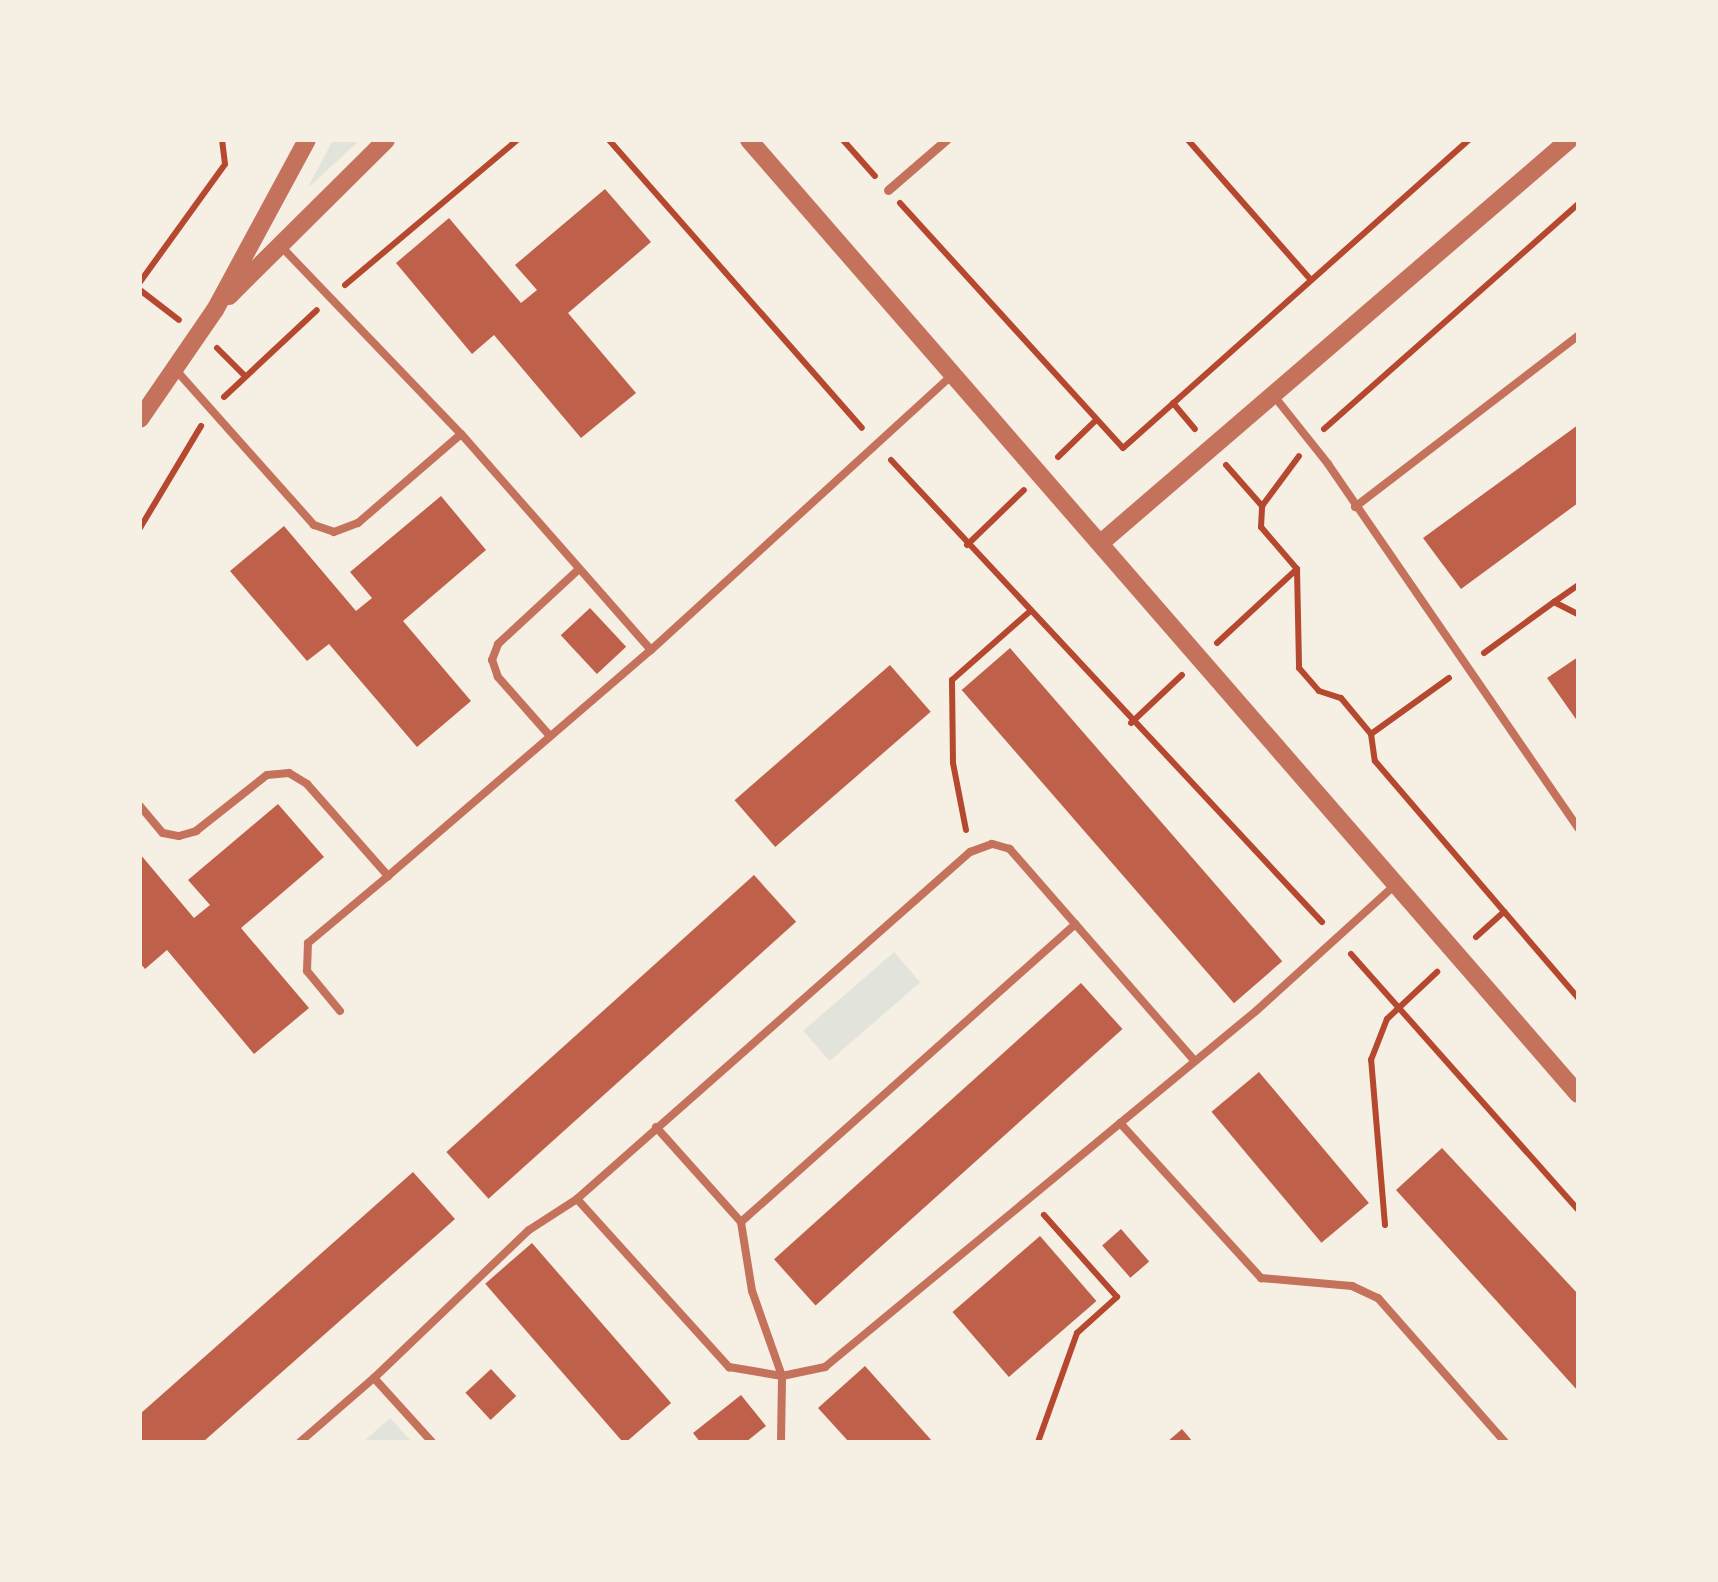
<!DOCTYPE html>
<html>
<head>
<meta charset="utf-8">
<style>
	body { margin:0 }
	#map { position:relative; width:1718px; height:1582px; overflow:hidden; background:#f6efe4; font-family:"Source Serif 4",serif }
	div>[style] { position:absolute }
	.green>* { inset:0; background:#e2e4dc; transform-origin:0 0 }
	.building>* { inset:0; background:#bf614a; transform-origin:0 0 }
	.path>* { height:6px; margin:-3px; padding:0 3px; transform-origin:3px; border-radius:3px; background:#b5482f }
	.service>* { height:8px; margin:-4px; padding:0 4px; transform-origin:4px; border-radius:4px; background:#c5725c }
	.pedestrian>* { height:9px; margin:-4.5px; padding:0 4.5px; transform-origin:4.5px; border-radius:4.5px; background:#c5725c }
	.tertiary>* { height:18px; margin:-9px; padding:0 9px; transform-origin:9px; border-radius:9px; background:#c5725c }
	span { translate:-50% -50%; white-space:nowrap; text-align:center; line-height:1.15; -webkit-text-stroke:8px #f6efe4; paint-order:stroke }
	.frame { position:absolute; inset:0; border:142px solid #f6efe4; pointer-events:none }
</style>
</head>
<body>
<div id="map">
	<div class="green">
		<i style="clip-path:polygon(333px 140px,360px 140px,309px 187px,309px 185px)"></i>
		<i style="left:894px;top:952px;width:40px;height:120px;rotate:49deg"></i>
		<i style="clip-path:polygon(390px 1418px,412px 1442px,363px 1442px)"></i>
	</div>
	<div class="building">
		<i style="clip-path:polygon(605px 189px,651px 242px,568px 313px,636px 393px,581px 438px,494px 335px,472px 354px,396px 263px,449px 218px,521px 303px,537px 290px,515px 265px)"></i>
		<i style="clip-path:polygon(1578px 425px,1578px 503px,1461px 589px,1423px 538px)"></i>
		<i style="clip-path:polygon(441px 496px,486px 550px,403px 621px,471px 701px,417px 747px,329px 644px,307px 661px,230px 571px,284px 526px,356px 611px,372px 598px,350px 572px)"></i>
		<i style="left:590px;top:608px;width:53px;height:40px;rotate:47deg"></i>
		<i style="left:1010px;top:648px;width:415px;height:64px;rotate:49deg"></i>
		<i style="clip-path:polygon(1578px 657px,1578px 722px,1547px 678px)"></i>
		<i style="left:890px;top:665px;width:62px;height:206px;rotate:49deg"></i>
		<i style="clip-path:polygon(278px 804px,324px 857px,241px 928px,309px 1008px,254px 1054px,167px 950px,145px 969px,140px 963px,140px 854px,194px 918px,210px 905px,188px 880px)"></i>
		<i style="left:754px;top:875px;width:63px;height:414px;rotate:48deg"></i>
		<i style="left:1081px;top:983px;width:62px;height:413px;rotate:48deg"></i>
		<i style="left:1259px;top:1072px;width:171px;height:62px;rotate:50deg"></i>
		<i style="clip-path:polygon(1442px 1148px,1578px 1294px,1578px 1391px,1396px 1190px)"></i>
		<i style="clip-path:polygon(413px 1172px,455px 1219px,203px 1442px,140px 1442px,140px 1414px)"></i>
		<i style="left:1121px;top:1229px;width:43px;height:25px;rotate:49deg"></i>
		<i style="left:1040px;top:1236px;width:86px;height:116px;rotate:49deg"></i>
		<i style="left:532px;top:1243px;width:212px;height:62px;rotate:49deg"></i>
		<i style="clip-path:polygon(865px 1366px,933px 1442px,849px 1442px,818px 1408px)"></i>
		<i style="left:491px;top:1369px;width:37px;height:35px;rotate:47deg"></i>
		<i style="clip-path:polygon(741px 1395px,766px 1426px,746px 1442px,700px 1442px,693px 1433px)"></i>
		<i style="clip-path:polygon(1182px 1429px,1193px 1442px,1167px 1442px)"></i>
	</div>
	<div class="path">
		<i style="left:609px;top:140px;width:383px;rotate:48.7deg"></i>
		<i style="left:843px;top:140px;width:48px;rotate:48.4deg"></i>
		<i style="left:1188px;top:140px;width:185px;rotate:48.7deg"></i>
		<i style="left:900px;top:203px;width:331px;rotate:47.7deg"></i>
		<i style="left:1123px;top:448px;width:463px;rotate:-41.7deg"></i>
		<i style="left:140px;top:282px;width:145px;rotate:-54.2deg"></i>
		<i style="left:225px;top:164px;width:24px;rotate:-97deg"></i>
		<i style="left:345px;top:285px;width:225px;rotate:-40.1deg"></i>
		<i style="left:140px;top:290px;width:49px;rotate:37.6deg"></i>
		<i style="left:217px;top:348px;width:38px;rotate:45deg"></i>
		<i style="left:224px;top:397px;width:127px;rotate:-43.1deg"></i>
		<i style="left:1173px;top:403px;width:34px;rotate:50deg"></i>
		<i style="left:1324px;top:429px;width:339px;rotate:-41.5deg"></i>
		<i style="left:1058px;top:457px;width:53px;rotate:-44.2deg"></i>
		<i style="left:891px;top:460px;width:632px;rotate:46.99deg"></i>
		<i style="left:1226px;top:465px;width:55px;rotate:48.7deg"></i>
		<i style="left:140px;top:528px;width:119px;rotate:-59.1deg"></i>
		<i style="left:967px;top:545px;width:79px;rotate:-44deg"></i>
		<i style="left:1297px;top:569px;width:99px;rotate:88.8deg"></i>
		<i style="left:1299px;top:668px;width:30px;rotate:49deg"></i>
		<i style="left:1319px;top:691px;width:23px;rotate:18deg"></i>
		<i style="left:1341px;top:698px;width:47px;rotate:50.2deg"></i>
		<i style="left:1371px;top:734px;width:27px;rotate:82deg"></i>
		<i style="left:1375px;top:761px;width:312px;rotate:49.4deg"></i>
		<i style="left:1554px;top:602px;width:29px;rotate:-35deg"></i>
		<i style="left:1217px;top:643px;width:109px;rotate:-42.8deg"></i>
		<i style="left:1297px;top:569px;width:55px;rotate:-130.6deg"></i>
		<i style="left:1261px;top:527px;width:21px;rotate:-87deg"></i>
		<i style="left:1262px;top:506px;width:62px;rotate:-53.5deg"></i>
		<i style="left:1484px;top:653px;width:87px;rotate:-36.1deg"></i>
		<i style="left:1554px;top:602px;width:27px;rotate:27deg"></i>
		<i style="left:1131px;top:723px;width:70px;rotate:-43.3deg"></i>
		<i style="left:1371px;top:734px;width:96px;rotate:-35.7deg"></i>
		<i style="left:966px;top:830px;width:68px;rotate:-101deg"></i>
		<i style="left:953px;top:763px;width:83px;rotate:-90.7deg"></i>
		<i style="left:952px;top:680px;width:103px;rotate:-41.4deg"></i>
		<i style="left:1476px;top:937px;width:38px;rotate:-42deg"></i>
		<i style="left:1351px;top:954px;width:342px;rotate:48.4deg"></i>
		<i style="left:1385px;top:1225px;width:166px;rotate:-94.8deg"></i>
		<i style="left:1371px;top:1060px;width:44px;rotate:-68.7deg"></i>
		<i style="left:1387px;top:1019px;width:69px;rotate:-43.2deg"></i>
		<i style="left:1038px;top:1442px;width:116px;rotate:-70.3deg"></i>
		<i style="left:1077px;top:1333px;width:54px;rotate:-42deg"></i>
		<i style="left:1117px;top:1297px;width:110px;rotate:-131.7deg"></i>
	</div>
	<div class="service">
		<i style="left:175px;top:369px;width:209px;rotate:48.3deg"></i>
		<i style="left:314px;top:525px;width:21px;rotate:19deg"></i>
		<i style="left:334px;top:532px;width:26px;rotate:-21deg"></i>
		<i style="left:358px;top:523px;width:136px;rotate:-40.8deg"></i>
		<i style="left:1274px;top:396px;width:87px;rotate:51.5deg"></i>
		<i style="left:1328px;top:464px;width:442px;rotate:55.5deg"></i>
		<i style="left:1355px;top:507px;width:281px;rotate:-37.5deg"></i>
		<i style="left:651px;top:650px;width:411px;rotate:-42.4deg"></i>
		<i style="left:550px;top:736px;width:79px;rotate:-131.4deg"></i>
		<i style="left:498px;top:677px;width:18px;rotate:-109deg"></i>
		<i style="left:492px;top:660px;width:17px;rotate:-69deg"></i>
		<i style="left:498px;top:644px;width:110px;rotate:-42.8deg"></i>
		<i style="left:140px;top:806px;width:35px;rotate:50deg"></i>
		<i style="left:163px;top:833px;width:16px;rotate:11deg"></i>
		<i style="left:179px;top:836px;width:18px;rotate:-16deg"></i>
		<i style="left:196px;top:831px;width:90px;rotate:-38.3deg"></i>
		<i style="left:267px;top:775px;width:22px;rotate:-5deg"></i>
		<i style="left:289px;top:773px;width:21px;rotate:31deg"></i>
		<i style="left:307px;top:784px;width:123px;rotate:48.6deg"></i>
		<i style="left:388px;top:876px;width:347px;rotate:-40.7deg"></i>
		<i style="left:651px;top:650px;width:288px;rotate:-131.3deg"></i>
		<i style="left:461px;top:434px;width:260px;rotate:-133.8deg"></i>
		<i style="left:340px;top:1011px;width:52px;rotate:-129.5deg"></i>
		<i style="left:307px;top:971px;width:28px;rotate:-88deg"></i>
		<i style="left:308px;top:943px;width:104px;rotate:-39.9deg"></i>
		<i style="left:1193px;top:1059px;width:279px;rotate:-131.1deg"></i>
		<i style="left:1010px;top:849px;width:19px;rotate:-164deg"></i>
		<i style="left:992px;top:844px;width:23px;rotate:160deg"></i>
		<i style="left:970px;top:852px;width:524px;rotate:138.56deg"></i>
		<i style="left:577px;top:1199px;width:227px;rotate:47.9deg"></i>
		<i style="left:729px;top:1367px;width:54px;rotate:9.6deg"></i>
		<i style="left:782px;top:1376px;width:44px;rotate:-11.8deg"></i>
		<i style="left:825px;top:1367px;width:559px;rotate:-39.56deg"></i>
		<i style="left:1256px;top:1011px;width:188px;rotate:-42.2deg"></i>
		<i style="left:1120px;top:1123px;width:210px;rotate:47.7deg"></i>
		<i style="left:1261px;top:1278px;width:91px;rotate:5deg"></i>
		<i style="left:1352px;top:1286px;width:29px;rotate:25deg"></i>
		<i style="left:1378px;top:1298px;width:192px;rotate:48.6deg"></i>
		<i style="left:656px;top:1127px;width:127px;rotate:48.2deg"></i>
		<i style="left:374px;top:1378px;width:214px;rotate:-43.7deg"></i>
		<i style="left:529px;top:1230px;width:57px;rotate:-32.9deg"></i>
		<i style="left:300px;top:1442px;width:98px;rotate:-40.9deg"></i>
		<i style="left:374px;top:1378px;width:86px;rotate:47.8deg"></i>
		<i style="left:781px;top:1442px;width:66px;rotate:-89.1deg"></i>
		<i style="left:782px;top:1376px;width:90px;rotate:-109.4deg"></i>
		<i style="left:752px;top:1291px;width:70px;rotate:-99.1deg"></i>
		<i style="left:741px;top:1222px;width:448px;rotate:-41.7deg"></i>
	</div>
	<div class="pedestrian">
		<i style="left:888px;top:190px;width:77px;rotate:-40.8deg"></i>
	</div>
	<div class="tertiary">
		<i style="left:749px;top:140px;width:1264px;rotate:49.01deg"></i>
		<i style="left:229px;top:296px;width:221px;rotate:-44.8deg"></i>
		<i style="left:140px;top:419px;width:132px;rotate:-55.5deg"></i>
		<i style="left:215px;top:310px;width:193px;rotate:-61.6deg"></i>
		<i style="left:1103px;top:541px;width:615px;rotate:-40.71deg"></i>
	</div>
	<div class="frame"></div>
</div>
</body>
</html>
